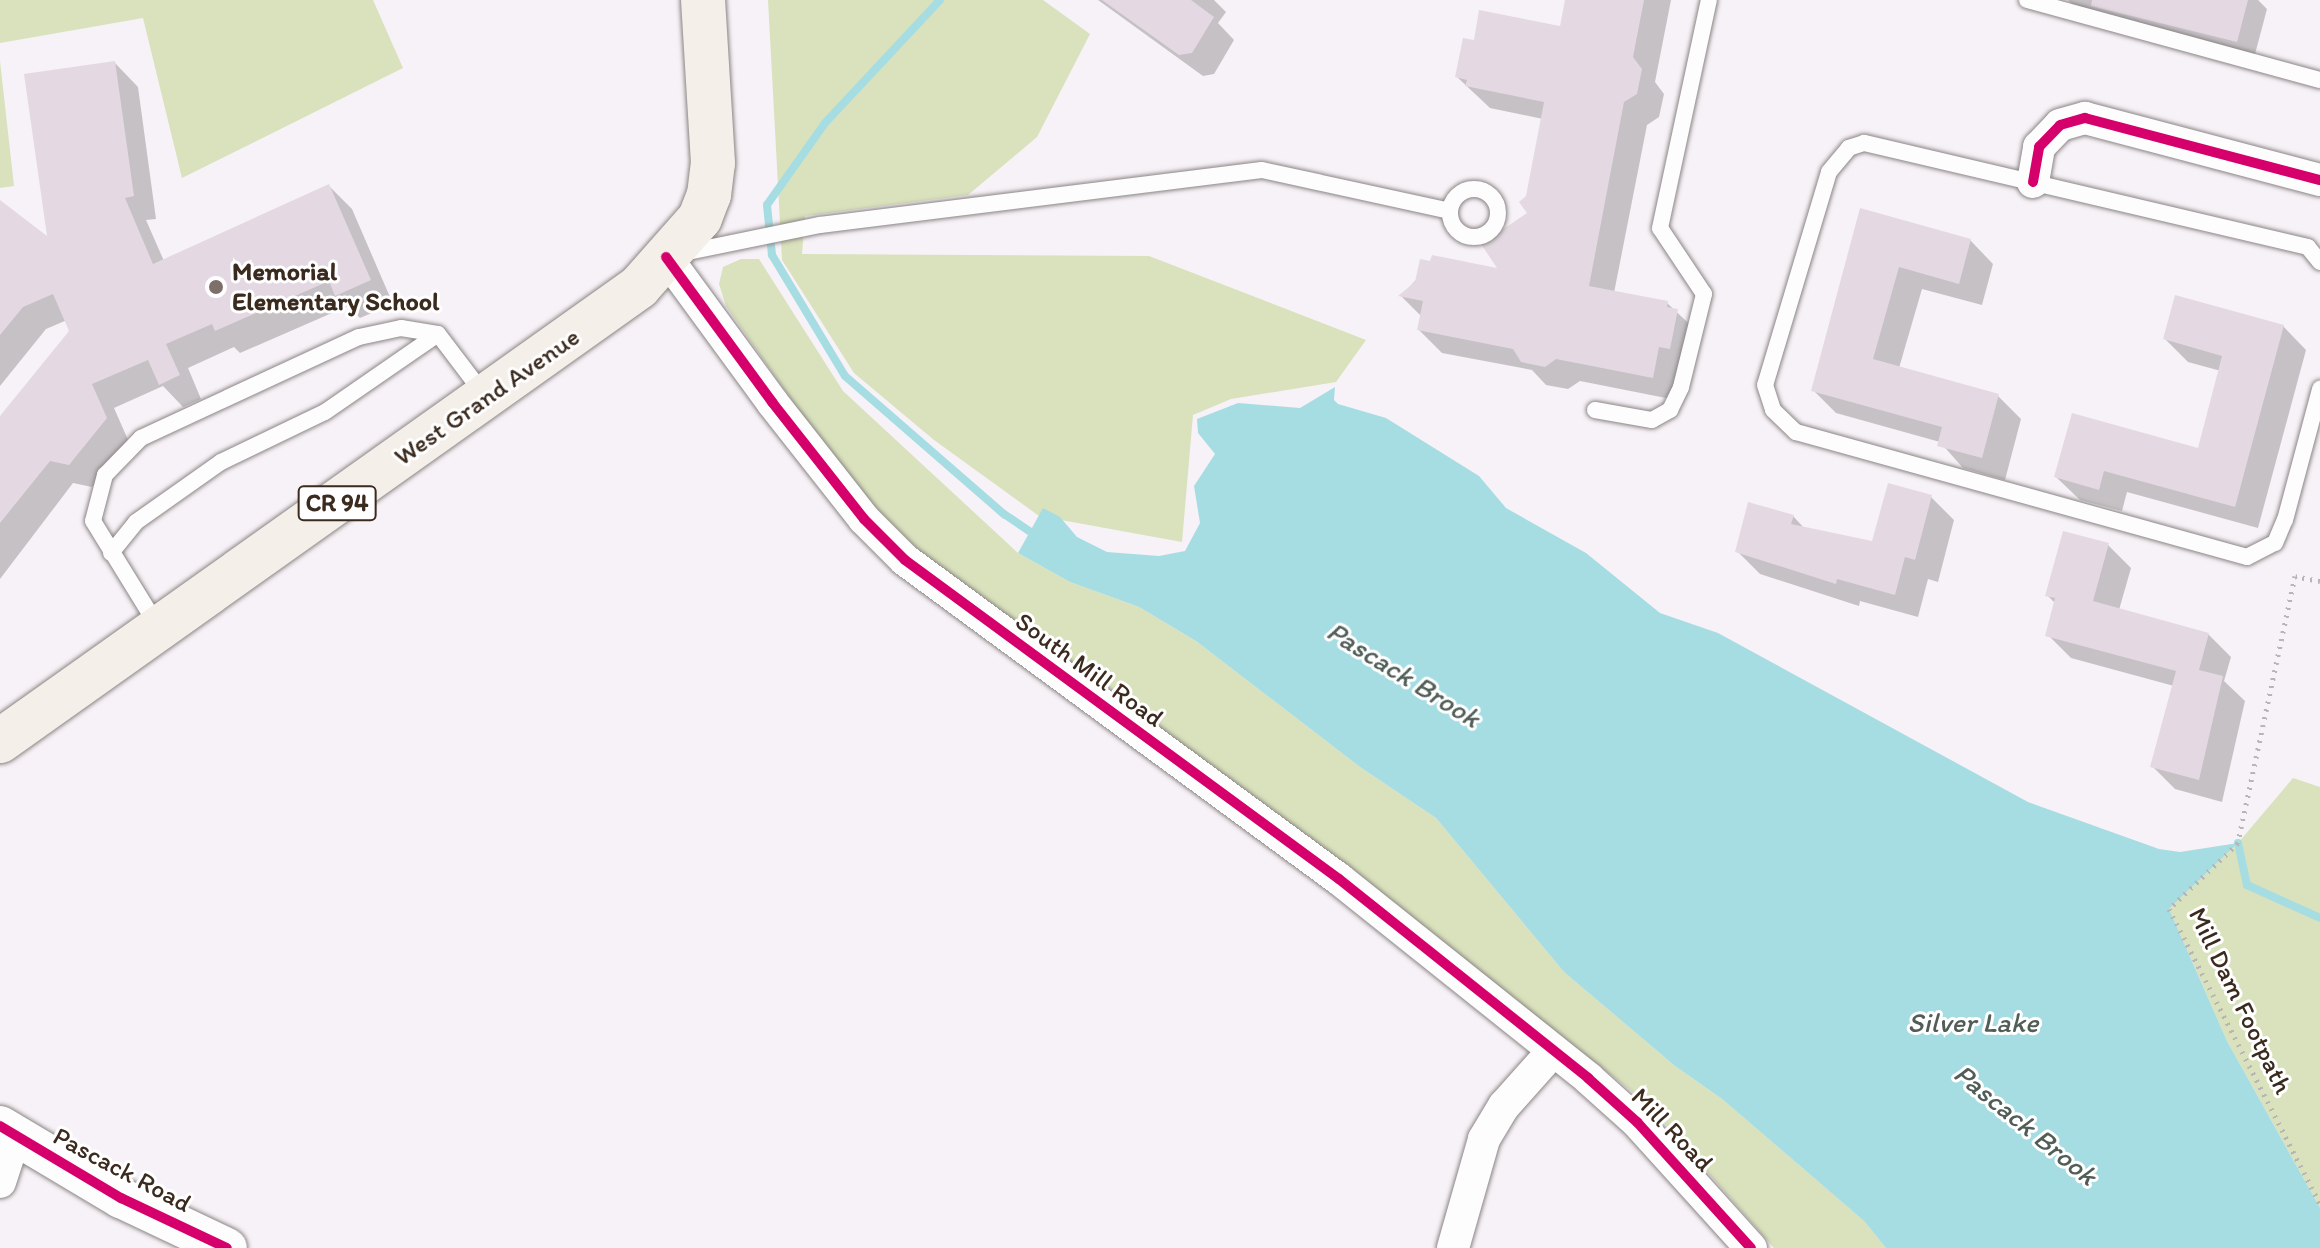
<!DOCTYPE html>
<html>
<head>
<meta charset="utf-8">
<style>
	body { margin:0 }
	#map { position:relative; width:2320px; height:1248px; overflow:hidden; background:#f7f2f7; font-family:Itim,sans-serif }
	div>[style] { position:absolute }
	.green>* { inset:0; background:#d9e2bc }
	.water>* { inset:0; background:#a6dde3 }
	.shadow>* { inset:0; background:#0003 }
	.stream>* { height:8px; margin:-4px; padding:0 4px; transform-origin:4px; border-radius:4px; background:#a6dde3 }
	.building>* { inset:0; background:#e4d9e2 }
	.path>* { height:5px; margin-top:-2.5px; transform-origin:0; background:repeating-linear-gradient(90deg,#b8b6b5 0 2px,transparent 0 8px) }
	.roads { filter:drop-shadow(0 0 2px #8b8585) drop-shadow(0 0 2px #8b8585) }
	.service>* { height:16px; margin:-8px; padding:0 8px; transform-origin:8px; border-radius:8px; background:#fefdfe }
	.service>.ring { margin:-8px; padding:0; box-sizing:content-box; background:none; border:16px solid #fefdfe; border-radius:50% }
	.minor>* { height:32px; margin:-16px; padding:0 16px; transform-origin:16px; border-radius:16px; background:#fefdfe }
	.tertiary>* { height:40px; margin:-20px; padding:0 20px; transform-origin:20px; border-radius:20px; background:#fefdfe }
	.primary>* { height:44px; margin:-22px; padding:0 22px; transform-origin:22px; border-radius:22px; background:#f4efe9 }
	.cycleway>* { height:10px; margin:-5px; padding:0 5px; transform-origin:5px; border-radius:5px; background:#d6006c }
	.dots>* { width:22px; height:22px; translate:-50% -50%; box-sizing:border-box; border:4px solid #fff; border-radius:50% }
	span { translate:-50% -50%; white-space:nowrap; text-align:center; line-height:1.15; -webkit-text-stroke:6px #fff; paint-order:stroke }
	.shield-label span { padding:2px 6px; background:#fff; border:2px solid; border-radius:6px; -webkit-text-stroke-width:0 }
	.shield-label { font-size:24px; color:#3b2a1e; font-weight:700 }
	.poi-label { font-size:26px; color:#3b2a1e; font-weight:700 }
	.left { translate:0 -50%; text-align:left }
	.street-label { font-size:26px; color:#3b2a1e }
	.water-label { font-size:28px; color:#515d57; font-style:italic }
</style>
</head>
<body>
<div id="map">
	<div class="green">
		<i style="clip-path:polygon(0 0,373px 0,403px 68px,182px 178px,143px 18px,0 43px)"></i>
		<i style="clip-path:polygon(768px 0,1043px 0,1090px 34px,1037px 137px,968px 195px,805px 216px,802px 254px,1149px 256px,1366px 340px,1336px 382px,1231px 399px,1193px 415px,1182px 542px,1039px 516px,934px 440px,854px 373px,782px 260px)"></i>
		<i style="clip-path:polygon(0 61px,14px 186px,0 188px)"></i>
		<i style="clip-path:polygon(741px 259px,759px 259px,843px 391px,1018px 553px,1070px 582px,1139px 607px,1196px 641px,1360px 767px,1436px 818px,1564px 972px,1675px 1066px,1722px 1099px,1864px 1221px,1886px 1248px,1774px 1248px,1648px 1104px,1275px 812px,933px 569px,851px 486px,726px 306px,719px 284px,723px 267px)"></i>
		<i style="clip-path:polygon(2293px 778px,2320px 787px,2320px 1208px,2227px 1041px,2169px 909px,2238px 843px)"></i>
	</div>
	<div class="water">
		<i style="clip-path:polygon(1335px 387px,1334px 400px,1338px 404px,1386px 418px,1479px 476px,1506px 508px,1586px 553px,1660px 613px,1718px 633px,2028px 802px,2159px 849px,2180px 852px,2238px 843px,2169px 909px,2227px 1041px,2320px 1208px,2320px 1248px,1886px 1248px,1864px 1221px,1722px 1099px,1675px 1066px,1564px 972px,1436px 818px,1360px 767px,1196px 641px,1139px 607px,1070px 582px,1018px 553px,1043px 508px,1060px 517px,1077px 537px,1107px 552px,1159px 556px,1185px 551px,1200px 523px,1194px 486px,1215px 454px,1198px 433px,1197px 419px,1238px 403px,1300px 408px)"></i>
	</div>
	<div class="shadow">
		<i style="clip-path:polygon(1098px 0,1214px 0,1226px 12px,1218px 23px,1234px 40px,1214px 74px,1203px 76px)"></i>
		<i style="clip-path:polygon(1567px 0,1671px 0,1655px 82px,1664px 94px,1659px 117px,1647px 125px,1614px 293px,1667px 303px,1700px 334px,1676px 400px,1580px 381px,1568px 389px,1546px 385px,1532px 370px,1442px 353px,1419px 330px,1422px 317px,1401px 296px,1432px 263px,1502px 271px,1530px 213px,1528px 197px,1543px 119px,1490px 108px,1457px 77px,1475px 42px,1562px 28px)"></i>
		<i style="clip-path:polygon(2068px 0,2258px 0,2267px 9px,2254px 58px,2077px 9px)"></i>
		<i style="clip-path:polygon(115px 63px,138px 87px,156px 219px,146px 220px,164px 261px,329px 186px,352px 209px,393px 304px,360px 318px,348px 306px,240px 353px,234px 347px,188px 368px,201px 399px,183px 407px,163px 386px,114px 408px,129px 442px,92px 487px,73px 483px,0 579px,0 419px,71px 331px,67px 320px,46px 329px,0 386px,0 210px,49px 241px)"></i>
		<i style="clip-path:polygon(1862px 211px,1970px 240px,1993px 264px,1982px 305px,1922px 289px,1899px 368px,1998px 396px,2021px 419px,2005px 480px,1963px 468px,1940px 442px,1836px 413px,1813px 390px)"></i>
		<i style="clip-path:polygon(2283px 326px,2306px 350px,2258px 528px,2127px 492px,2122px 511px,2080px 500px,2056px 477px,2200px 450px,2221px 371px,2188px 362px,2165px 339px)"></i>
		<i style="clip-path:polygon(1931px 497px,1954px 520px,1938px 582px,1928px 579px,1918px 617px,1860px 601px,1859px 606px,1760px 574px,1737px 551px,1793px 516px,1805px 529px,1874px 543px)"></i>
		<i style="clip-path:polygon(2108px 545px,2131px 568px,2119px 610px,2208px 634px,2231px 657px,2224px 681px,2245px 701px,2222px 802px,2175px 789px,2152px 766px,2174px 686px,2071px 658px,2048px 635px,2056px 604px,2047px 595px)"></i>
	</div>
	<div class="stream">
		<i style="left:940px;top:0;width:168px;rotate:133.1deg"></i>
		<i style="left:825px;top:123px;width:100px;rotate:125.3deg"></i>
		<i style="left:767px;top:205px;width:50px;rotate:84.3deg"></i>
		<i style="left:772px;top:255px;width:141px;rotate:58.9deg"></i>
		<i style="left:845px;top:376px;width:211px;rotate:41deg"></i>
		<i style="left:1004px;top:514px;width:40px;rotate:34deg"></i>
		<i style="left:2238px;top:843px;width:43px;rotate:77.9deg"></i>
		<i style="left:2247px;top:885px;width:80px;rotate:24.3deg"></i>
	</div>
	<div class="building">
		<i style="clip-path:polygon(1102px 0,1191px 0,1214px 17px,1192px 53px,1179px 55px)"></i>
		<i style="clip-path:polygon(1565px 0,1644px 0,1633px 57px,1642px 69px,1637px 94px,1624px 102px,1589px 286px,1668px 301px,1667px 307px,1678px 309px,1670px 349px,1659px 347px,1653px 378px,1556px 359px,1545px 367px,1521px 362px,1513px 349px,1417px 330px,1423px 301px,1398px 296px,1415px 282px,1420px 259px,1430px 261px,1432px 255px,1497px 268px,1481px 244px,1527px 213px,1519px 202px,1526px 196px,1544px 102px,1465px 86px,1467px 80px,1455px 77px,1463px 38px,1474px 40px,1479px 10px,1560px 26px)"></i>
		<i style="clip-path:polygon(2092px 0,2248px 0,2237px 42px,2091px 6px)"></i>
		<i style="clip-path:polygon(115px 61px,134px 196px,125px 198px,153px 264px,329px 184px,371px 280px,335px 296px,329px 281px,215px 331px,212px 324px,166px 344px,180px 375px,159px 385px,148px 360px,92px 384px,107px 418px,69px 465px,50px 461px,0 523px,0 416px,69px 331px,53px 294px,23px 307px,0 335px,0 200px,47px 236px,24px 74px)"></i>
		<i style="clip-path:polygon(1860px 208px,1971px 239px,1959px 284px,1899px 267px,1873px 359px,1999px 394px,1982px 458px,1937px 446px,1942px 427px,1811px 391px)"></i>
		<i style="clip-path:polygon(2175px 295px,2284px 325px,2235px 507px,2104px 471px,2099px 490px,2054px 477px,2072px 413px,2198px 448px,2222px 356px,2163px 339px)"></i>
		<i style="clip-path:polygon(1888px 483px,1932px 495px,1915px 560px,1905px 557px,1895px 595px,1837px 579px,1836px 584px,1735px 552px,1748px 502px,1794px 515px,1791px 524px,1872px 541px)"></i>
		<i style="clip-path:polygon(2063px 531px,2109px 543px,2093px 601px,2209px 633px,2199px 670px,2223px 676px,2199px 780px,2150px 767px,2176px 671px,2045px 636px,2055px 598px,2045px 596px)"></i>
	</div>
	<div class="path">
		<i style="left:2320px;top:581px;width:25px;rotate:-169deg"></i>
		<i style="left:2295px;top:576px;width:273px;rotate:102.1deg"></i>
		<i style="left:2238px;top:843px;width:95px;rotate:136.3deg"></i>
		<i style="left:2169px;top:909px;width:331px;rotate:62.9deg"></i>
	</div>
	<div class="roads">
		<div class="service">
			<i style="left:2027px;top:0;width:304px;rotate:15.3deg"></i>
			<i class="ring" style="left:1450px;top:189px;width:32px;height:32px"></i>
			<i style="left:683px;top:253px;width:140px;rotate:-11.6deg"></i>
			<i style="left:820px;top:225px;width:445px;rotate:-7.1deg"></i>
			<i style="left:1262px;top:170px;width:192px;rotate:12.3deg"></i>
			<i style="left:2320px;top:262px;width:19px;rotate:-129deg"></i>
			<i style="left:2308px;top:247px;width:456px;rotate:-166.8deg"></i>
			<i style="left:1864px;top:143px;width:16px;rotate:162deg"></i>
			<i style="left:1849px;top:148px;width:31px;rotate:130deg"></i>
			<i style="left:1829px;top:172px;width:222px;rotate:106.7deg"></i>
			<i style="left:1765px;top:385px;width:26px;rotate:72deg"></i>
			<i style="left:1773px;top:410px;width:32px;rotate:44deg"></i>
			<i style="left:1796px;top:432px;width:468px;rotate:15.5deg"></i>
			<i style="left:2247px;top:557px;width:31px;rotate:-27deg"></i>
			<i style="left:2275px;top:543px;width:25px;rotate:-67deg"></i>
			<i style="left:2285px;top:520px;width:136px;rotate:-75deg"></i>
			<i style="left:1595px;top:410px;width:58px;rotate:10deg"></i>
			<i style="left:1652px;top:420px;width:21px;rotate:-29deg"></i>
			<i style="left:1670px;top:410px;width:25px;rotate:-64deg"></i>
			<i style="left:1681px;top:387px;width:96px;rotate:-76.1deg"></i>
			<i style="left:1704px;top:294px;width:79px;rotate:-123.7deg"></i>
			<i style="left:1660px;top:228px;width:233px;rotate:-77.9deg"></i>
			<i style="left:111px;top:553px;width:40px;rotate:-51deg"></i>
			<i style="left:136px;top:522px;width:104px;rotate:-35.2deg"></i>
			<i style="left:221px;top:462px;width:115px;rotate:-25.7deg"></i>
			<i style="left:325px;top:412px;width:137px;rotate:-34.6deg"></i>
			<i style="left:157px;top:625px;width:122px;rotate:-121.6deg"></i>
			<i style="left:93px;top:521px;width:48px;rotate:-75.4deg"></i>
			<i style="left:105px;top:475px;width:52px;rotate:-45.8deg"></i>
			<i style="left:141px;top:438px;width:240px;rotate:-24.9deg"></i>
			<i style="left:359px;top:337px;width:43px;rotate:-12.1deg"></i>
			<i style="left:401px;top:328px;width:37px;rotate:9deg"></i>
			<i style="left:438px;top:334px;width:78px;rotate:52.8deg"></i>
		</div>
		<div class="minor">
			<i style="left:2033px;top:182px;width:36px;rotate:-80deg"></i>
			<i style="left:2039px;top:147px;width:30px;rotate:-46deg"></i>
			<i style="left:2060px;top:125px;width:26px;rotate:-16deg"></i>
			<i style="left:2085px;top:118px;width:243px;rotate:14.8deg"></i>
			<i style="left:666px;top:257px;width:180px;rotate:53.8deg"></i>
			<i style="left:772px;top:402px;width:149px;rotate:51.8deg"></i>
			<i style="left:864px;top:519px;width:58px;rotate:45deg"></i>
			<i style="left:905px;top:560px;width:539px;rotate:36.32deg"></i>
			<i style="left:1339px;top:879px;width:319px;rotate:38.6deg"></i>
			<i style="left:1588px;top:1078px;width:66px;rotate:41.9deg"></i>
			<i style="left:1637px;top:1122px;width:170px;rotate:47.9deg"></i>
			<i style="left:0;top:1182px;width:48px;rotate:-71.9deg"></i>
			<i style="left:1453px;top:1248px;width:113px;rotate:-74.1deg"></i>
			<i style="left:1484px;top:1139px;width:39px;rotate:-59deg"></i>
			<i style="left:1504px;top:1106px;width:74px;rotate:-48.3deg"></i>
		</div>
		<div class="tertiary">
			<i style="left:0;top:1126px;width:141px;rotate:30.8deg"></i>
			<i style="left:121px;top:1198px;width:117px;rotate:25.3deg"></i>
		</div>
		<div class="primary">
			<i style="left:0;top:741px;width:784px;rotate:-35.39deg"></i>
			<i style="left:639px;top:287px;width:92px;rotate:-48.5deg"></i>
			<i style="left:700px;top:218px;width:25px;rotate:-69deg"></i>
			<i style="left:709px;top:195px;width:32px;rotate:-83deg"></i>
			<i style="left:713px;top:163px;width:163px;rotate:-93.5deg"></i>
		</div>
	</div>
	<div class="cycleway">
		<i style="left:2033px;top:182px;width:36px;rotate:-80deg"></i>
		<i style="left:2039px;top:147px;width:30px;rotate:-46deg"></i>
		<i style="left:2060px;top:125px;width:26px;rotate:-16deg"></i>
		<i style="left:2085px;top:118px;width:243px;rotate:14.8deg"></i>
		<i style="left:666px;top:257px;width:180px;rotate:53.8deg"></i>
		<i style="left:772px;top:402px;width:149px;rotate:51.8deg"></i>
		<i style="left:864px;top:519px;width:58px;rotate:45deg"></i>
		<i style="left:905px;top:560px;width:539px;rotate:36.32deg"></i>
		<i style="left:1339px;top:879px;width:319px;rotate:38.6deg"></i>
		<i style="left:1588px;top:1078px;width:66px;rotate:41.9deg"></i>
		<i style="left:1637px;top:1122px;width:170px;rotate:47.9deg"></i>
		<i style="left:0;top:1126px;width:141px;rotate:30.8deg"></i>
		<i style="left:121px;top:1198px;width:117px;rotate:25.3deg"></i>
	</div>
	<div class="dots">
		<i style="left:216px;top:287px;background:#7d706a"></i>
	</div>
	<div class="shield-label">
		<span style="left:337px;top:503px">CR 94</span>
	</div>
	<div class="poi-label">
		<span class="left" style="left:232px;top:287px">Memorial<br>Elementary School</span>
	</div>
	<div class="street-label">
		<span style="left:487px;top:397px;rotate:-35deg">West Grand Avenue</span>
		<span style="left:1089px;top:670px;rotate:36deg">South Mill Road</span>
		<span style="left:2240px;top:1001px;rotate:64deg">Mill Dam Footpath</span>
		<span style="left:1672px;top:1130px;rotate:46deg">Mill Road</span>
		<span style="left:122px;top:1170px;rotate:28deg">Pascack Road</span>
	</div>
	<div class="water-label">
		<span style="left:1404px;top:674px;rotate:32deg">Pascack Brook</span>
		<span style="left:1973px;top:1022px">Silver Lake</span>
		<span style="left:2026px;top:1124px;rotate:39deg">Pascack Brook</span>
	</div>
</div>
</body>
</html>
